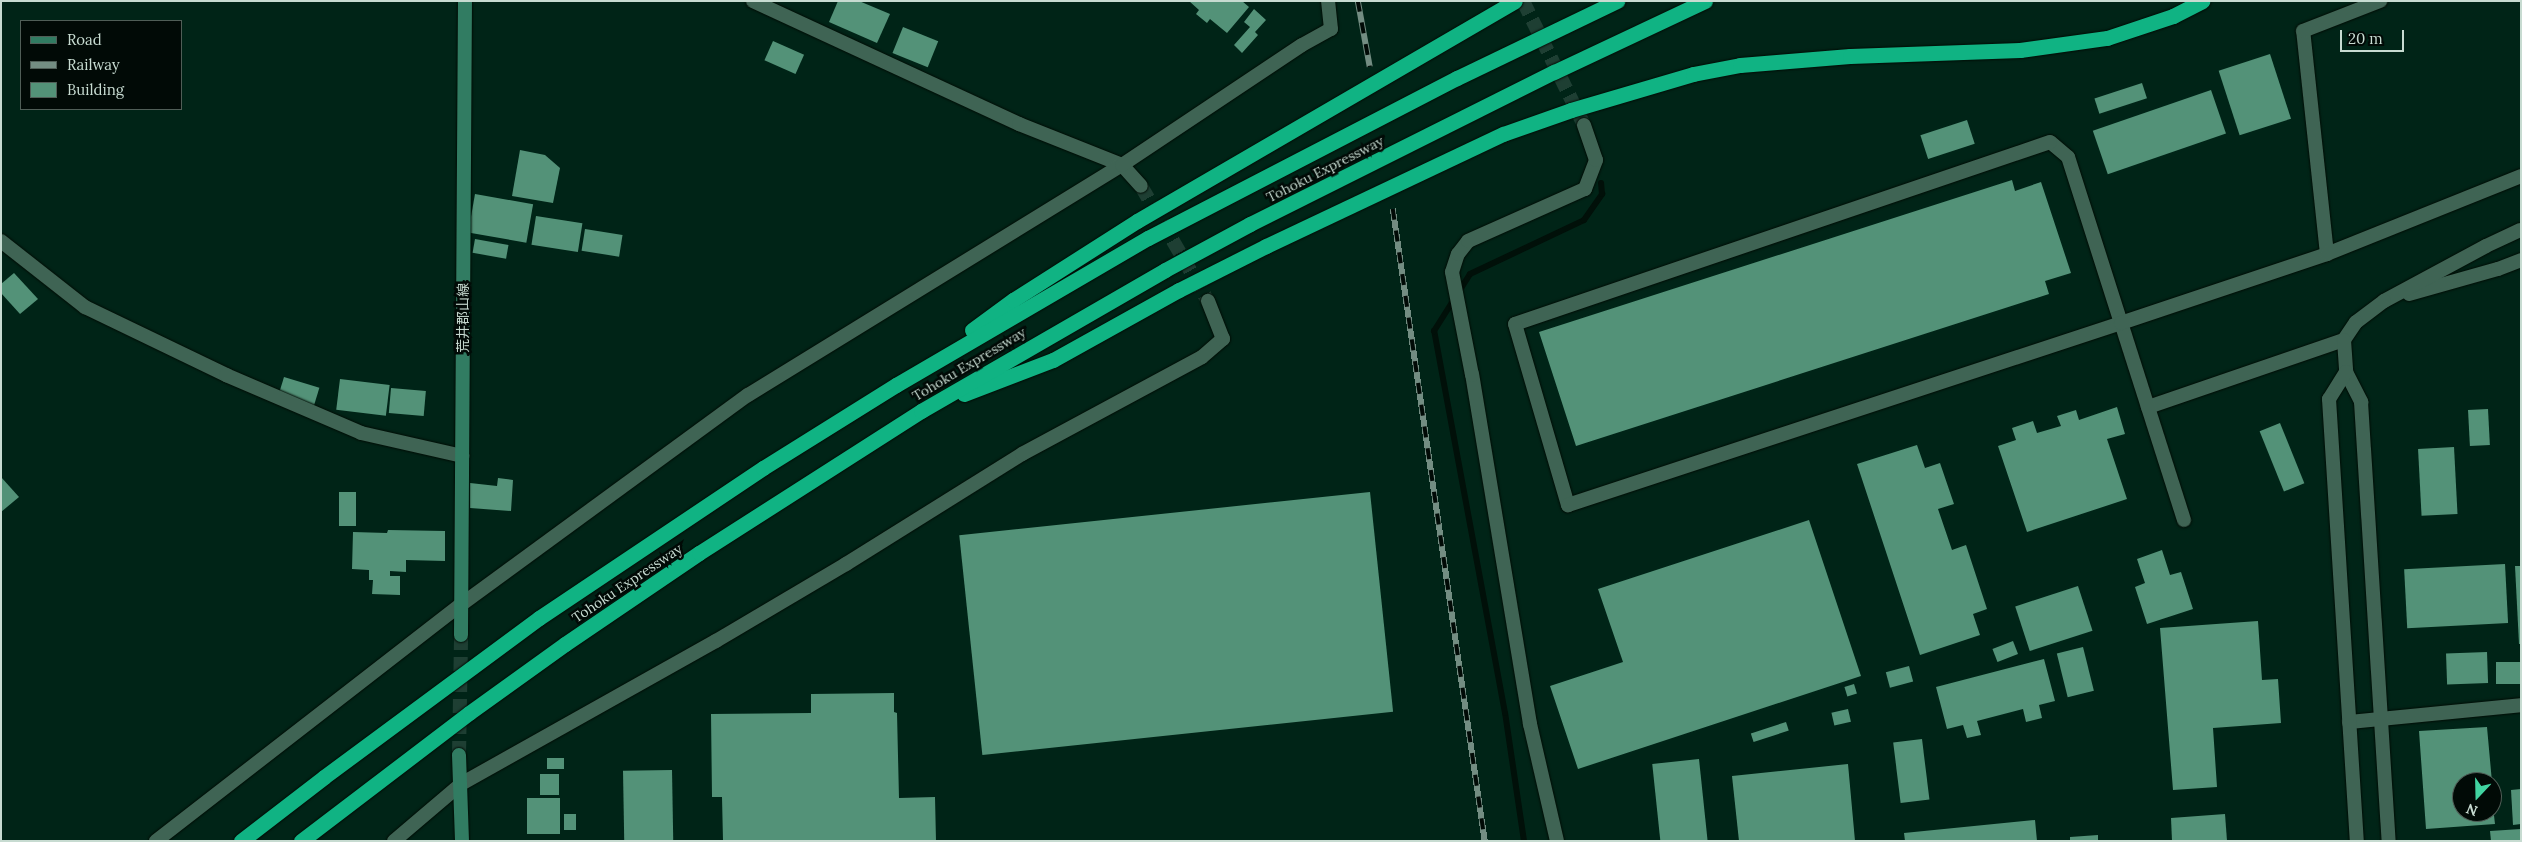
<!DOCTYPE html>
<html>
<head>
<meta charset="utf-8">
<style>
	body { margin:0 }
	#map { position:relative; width:2522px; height:842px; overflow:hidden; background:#002417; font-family:Lora,"Noto Sans JP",serif }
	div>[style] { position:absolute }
	.stream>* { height:6px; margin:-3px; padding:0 3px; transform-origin:3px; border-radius:3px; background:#011009 }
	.building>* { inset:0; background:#539278; transform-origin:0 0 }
	.minor-tunnel>* { height:14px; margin-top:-7px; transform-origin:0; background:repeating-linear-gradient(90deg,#1e3f33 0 14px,transparent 0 21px) }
	.secondary-tunnel>* { height:14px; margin-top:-7px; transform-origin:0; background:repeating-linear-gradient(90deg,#1e3f33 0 14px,transparent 0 21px) }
	.roads { filter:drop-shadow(0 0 1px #000c05) drop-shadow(0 0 1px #000c05) }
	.minor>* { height:14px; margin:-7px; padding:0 7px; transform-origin:7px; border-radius:7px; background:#3f6454 }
	.tertiary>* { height:14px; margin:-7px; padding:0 7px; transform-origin:7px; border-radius:7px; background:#3f6454 }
	.secondary>* { height:14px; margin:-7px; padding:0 7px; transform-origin:7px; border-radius:7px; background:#317c62 }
	.motorway>* { height:15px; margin:-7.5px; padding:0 7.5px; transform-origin:7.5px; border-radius:7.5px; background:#10b383 }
	.rail>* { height:5.5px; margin-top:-2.75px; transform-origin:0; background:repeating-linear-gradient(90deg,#010a06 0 11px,#738d82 0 22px); box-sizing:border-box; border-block:1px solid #738d82 }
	span { translate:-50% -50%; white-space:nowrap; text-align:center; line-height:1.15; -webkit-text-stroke:5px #010a06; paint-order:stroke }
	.street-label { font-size:14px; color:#c7dbd1 }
	.frame { position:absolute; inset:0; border:2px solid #c7dbd1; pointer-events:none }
	.legend { position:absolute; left:20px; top:20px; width:162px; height:90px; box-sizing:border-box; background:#010a06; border:1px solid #505e57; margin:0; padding:6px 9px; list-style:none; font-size:15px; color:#c7dbd1 }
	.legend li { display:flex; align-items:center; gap:10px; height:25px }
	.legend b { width:25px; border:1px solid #505e57 }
	.north { position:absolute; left:2452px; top:772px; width:50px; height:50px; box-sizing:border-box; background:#010a06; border:1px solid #505e57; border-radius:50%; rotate:201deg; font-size:14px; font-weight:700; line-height:20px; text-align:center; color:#c7dbd1 }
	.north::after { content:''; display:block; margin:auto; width:18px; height:22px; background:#41d4a1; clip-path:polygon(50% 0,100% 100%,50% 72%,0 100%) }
	.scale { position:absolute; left:2340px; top:30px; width:64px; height:22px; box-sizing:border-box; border:2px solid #c7dbd1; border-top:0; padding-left:6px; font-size:15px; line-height:18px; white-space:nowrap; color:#c7dbd1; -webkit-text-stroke:4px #010a06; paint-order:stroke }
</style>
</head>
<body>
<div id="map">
	<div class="stream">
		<i style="left:1524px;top:841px;width:129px;rotate:-98.4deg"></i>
		<i style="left:1505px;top:713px;width:389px;rotate:-100.5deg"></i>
		<i style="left:1434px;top:331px;width:67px;rotate:-57.7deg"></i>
		<i style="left:1470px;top:274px;width:126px;rotate:-25.3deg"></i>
		<i style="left:1584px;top:220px;width:32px;rotate:-55deg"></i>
		<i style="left:1602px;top:194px;width:11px;rotate:-95deg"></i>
	</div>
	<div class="building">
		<i style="clip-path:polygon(838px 1px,859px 1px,890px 14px,877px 43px,829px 22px)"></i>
		<i style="clip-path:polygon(1189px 1px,1242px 1px,1249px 7px,1227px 33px,1210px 19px,1207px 23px,1196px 14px,1199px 10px)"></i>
		<i style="clip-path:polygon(1254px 9px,1266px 20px,1255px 32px,1258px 35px,1242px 53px,1234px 45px,1250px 27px,1244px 22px)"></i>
		<i style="left:903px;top:27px;width:38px;height:28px;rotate:22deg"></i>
		<i style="left:773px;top:41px;width:34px;height:21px;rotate:24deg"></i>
		<i style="left:2270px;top:54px;width:68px;height:54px;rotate:72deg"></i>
		<i style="left:2142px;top:83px;width:16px;height:50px;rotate:72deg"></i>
		<i style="left:2211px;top:90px;width:46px;height:125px;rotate:71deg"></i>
		<i style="left:1967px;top:120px;width:25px;height:49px;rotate:72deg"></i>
		<i style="clip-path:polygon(520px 150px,545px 155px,560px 168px,553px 203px,512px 196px)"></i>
		<i style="clip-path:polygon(2012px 180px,2015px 191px,2041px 182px,2071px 273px,2045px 281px,2049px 294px,1576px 446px,1539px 332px)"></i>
		<i style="left:475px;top:194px;width:59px;height:39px;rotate:10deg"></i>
		<i style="left:536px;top:216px;width:47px;height:29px;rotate:9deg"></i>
		<i style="left:585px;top:229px;width:38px;height:22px;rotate:9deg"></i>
		<i style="left:475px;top:239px;width:34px;height:14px;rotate:10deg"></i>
		<i style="clip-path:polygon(14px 273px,38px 299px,20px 314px,1px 293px,1px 284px)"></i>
		<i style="left:284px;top:377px;width:37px;height:20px;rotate:17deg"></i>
		<i style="left:340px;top:379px;width:50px;height:31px;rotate:7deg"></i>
		<i style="left:391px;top:388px;width:35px;height:25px;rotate:5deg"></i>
		<i style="clip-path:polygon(2117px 407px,2125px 434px,2107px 439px,2127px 499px,2027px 532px,1998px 446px,2016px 440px,2012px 428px,2033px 421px,2037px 433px,2061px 426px,2057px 416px,2076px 410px,2079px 420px)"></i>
		<i style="left:2488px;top:409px;width:36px;height:20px;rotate:87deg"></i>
		<i style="left:2280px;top:423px;width:65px;height:22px;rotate:68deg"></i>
		<i style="clip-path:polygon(1917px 445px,1925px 468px,1940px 463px,1954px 504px,1938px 509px,1952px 550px,1966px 545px,1987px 609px,1973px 614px,1980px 635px,1920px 655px,1857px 464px)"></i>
		<i style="left:2454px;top:447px;width:67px;height:36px;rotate:87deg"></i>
		<i style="clip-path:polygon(1px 477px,19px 497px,1px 512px)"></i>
		<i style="clip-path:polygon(498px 478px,513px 480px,511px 511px,470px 508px,470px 483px,497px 486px)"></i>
		<i style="left:339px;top:492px;width:17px;height:34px"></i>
		<i style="left:1370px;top:492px;width:221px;height:413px;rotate:84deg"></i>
		<i style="clip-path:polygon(1809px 520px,1861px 676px,1578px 769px,1550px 686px,1623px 662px,1598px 589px)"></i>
		<i style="clip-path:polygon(388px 530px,445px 531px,445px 561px,406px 560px,406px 572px,390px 571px,390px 576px,400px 576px,400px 595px,372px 594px,373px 580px,369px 580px,369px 570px,352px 569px,353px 532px,387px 533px)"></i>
		<i style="clip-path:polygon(2162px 550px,2170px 575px,2181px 572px,2193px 609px,2147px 624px,2135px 587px,2145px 583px,2137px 559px)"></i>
		<i style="left:2505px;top:564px;width:59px;height:101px;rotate:87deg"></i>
		<i style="clip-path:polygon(2515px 566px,2521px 566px,2521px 644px,2519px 644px)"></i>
		<i style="left:2078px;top:586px;width:47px;height:66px;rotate:72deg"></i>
		<i style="clip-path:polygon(2258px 621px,2262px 680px,2278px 679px,2281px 723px,2213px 728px,2217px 787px,2173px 790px,2160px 628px)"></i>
		<i style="left:2013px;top:641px;width:14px;height:22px;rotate:69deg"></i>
		<i style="left:2083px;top:647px;width:45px;height:27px;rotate:76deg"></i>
		<i style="left:2487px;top:652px;width:31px;height:41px;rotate:88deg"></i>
		<i style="clip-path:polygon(2044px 659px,2055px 701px,2039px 705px,2042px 718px,2026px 722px,2023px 709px,1977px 721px,1981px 735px,1967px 738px,1963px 725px,1947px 729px,1936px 687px)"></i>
		<i style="left:2521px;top:662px;width:22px;height:25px;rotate:90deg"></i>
		<i style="left:1909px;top:666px;width:16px;height:24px;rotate:75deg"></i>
		<i style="left:1854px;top:684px;width:10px;height:10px;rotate:73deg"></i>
		<i style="clip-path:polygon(894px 693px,894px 712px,897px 713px,899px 798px,935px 797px,936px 841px,723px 841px,722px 797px,712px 797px,711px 714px,811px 713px,811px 694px)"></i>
		<i style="left:1848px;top:709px;width:13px;height:17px;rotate:77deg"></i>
		<i style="left:1786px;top:722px;width:9px;height:37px;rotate:72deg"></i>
		<i style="clip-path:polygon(2487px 727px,2492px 782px,2462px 782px,2462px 812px,2492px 812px,2493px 807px,2495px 824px,2426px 829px,2419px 731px)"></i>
		<i style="left:1922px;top:739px;width:61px;height:29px;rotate:83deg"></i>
		<i style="left:564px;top:758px;width:11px;height:17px;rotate:90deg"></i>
		<i style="left:1699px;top:759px;width:82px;height:47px;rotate:84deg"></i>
		<i style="clip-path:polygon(1848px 764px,1855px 841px,1739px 841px,1732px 776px)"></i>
		<i style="left:672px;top:770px;width:71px;height:49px;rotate:89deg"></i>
		<i style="left:540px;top:774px;width:19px;height:21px"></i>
		<i style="clip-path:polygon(2521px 789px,2521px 824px,2513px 825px,2511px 790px)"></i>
		<i style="left:527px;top:798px;width:33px;height:36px"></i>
		<i style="left:564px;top:814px;width:12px;height:16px"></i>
		<i style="clip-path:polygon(2225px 814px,2227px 841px,2172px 841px,2171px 818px)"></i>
		<i style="clip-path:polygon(2035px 820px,2037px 841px,1905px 841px,1904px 833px)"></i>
		<i style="clip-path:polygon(2521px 829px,2521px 841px,2491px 841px,2490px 831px)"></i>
		<i style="clip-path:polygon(2098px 835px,2098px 841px,2070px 841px,2070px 837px)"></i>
	</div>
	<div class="minor-tunnel">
		<i style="left:1523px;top:1px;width:138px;rotate:63.8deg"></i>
		<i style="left:1141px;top:186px;width:133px;rotate:59.8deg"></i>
	</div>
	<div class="secondary-tunnel">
		<i style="left:459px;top:755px;width:120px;rotate:-89deg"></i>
	</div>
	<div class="roads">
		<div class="minor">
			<i style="left:753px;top:1px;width:293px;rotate:24.8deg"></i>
			<i style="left:1019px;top:124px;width:111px;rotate:21.7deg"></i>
			<i style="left:1122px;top:165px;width:28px;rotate:48deg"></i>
			<i style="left:1px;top:241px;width:107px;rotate:38.2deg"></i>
			<i style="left:85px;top:307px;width:157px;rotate:25.7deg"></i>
			<i style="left:226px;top:375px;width:147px;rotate:23.2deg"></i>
			<i style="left:361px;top:433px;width:104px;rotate:12.8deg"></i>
			<i style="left:2327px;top:254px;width:224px;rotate:-96.1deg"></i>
			<i style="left:2303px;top:31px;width:83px;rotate:-21.3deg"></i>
			<i style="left:2409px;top:294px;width:92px;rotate:-15.7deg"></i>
			<i style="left:2498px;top:269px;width:25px;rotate:-21deg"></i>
			<i style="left:2384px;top:301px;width:116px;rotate:-28.3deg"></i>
			<i style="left:2486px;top:246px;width:38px;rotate:-25deg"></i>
			<i style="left:2148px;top:407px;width:207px;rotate:-18.9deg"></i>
			<i style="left:2184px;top:520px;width:207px;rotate:-107.7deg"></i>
			<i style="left:2121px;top:323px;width:174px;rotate:-107.7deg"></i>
			<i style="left:2068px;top:157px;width:23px;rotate:-140deg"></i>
			<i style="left:2050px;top:142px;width:565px;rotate:161.21deg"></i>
			<i style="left:1515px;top:324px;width:189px;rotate:73.7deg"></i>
			<i style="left:1568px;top:505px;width:582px;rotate:-18.22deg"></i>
			<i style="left:2121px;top:323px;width:217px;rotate:-18.5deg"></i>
			<i style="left:2327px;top:254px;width:209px;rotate:-21.9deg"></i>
			<i style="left:2349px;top:722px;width:173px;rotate:-5.6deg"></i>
			<i style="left:156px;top:841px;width:387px;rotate:-37.8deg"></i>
			<i style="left:462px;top:604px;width:354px;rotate:-36.2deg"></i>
			<i style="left:748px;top:395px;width:439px;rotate:-31.6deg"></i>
			<i style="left:1122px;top:165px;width:216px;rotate:-33.7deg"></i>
			<i style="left:1302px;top:45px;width:33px;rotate:-29deg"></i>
			<i style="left:1331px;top:29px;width:28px;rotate:-96deg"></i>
			<i style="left:394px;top:841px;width:88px;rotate:-40.4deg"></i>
			<i style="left:461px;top:784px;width:292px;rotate:-29.3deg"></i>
			<i style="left:716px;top:641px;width:151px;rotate:-30.6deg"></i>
			<i style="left:846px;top:564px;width:208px;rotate:-32deg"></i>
			<i style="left:1022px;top:454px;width:204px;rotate:-28.3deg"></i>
			<i style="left:1202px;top:357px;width:28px;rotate:-41deg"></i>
			<i style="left:1223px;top:339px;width:41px;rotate:-111.5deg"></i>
			<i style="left:1557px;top:841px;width:120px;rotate:-103deg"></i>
			<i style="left:1530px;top:724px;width:354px;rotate:-99.4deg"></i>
			<i style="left:1472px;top:375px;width:105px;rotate:-101deg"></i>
			<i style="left:1452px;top:272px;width:19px;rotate:-72deg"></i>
			<i style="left:1458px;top:254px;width:16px;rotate:-52deg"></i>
			<i style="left:1468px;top:241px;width:128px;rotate:-24deg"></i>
			<i style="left:1585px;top:189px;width:31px;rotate:-69deg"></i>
			<i style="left:1596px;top:160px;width:37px;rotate:-109deg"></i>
		</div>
		<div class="tertiary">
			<i style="left:2384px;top:301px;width:35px;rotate:143deg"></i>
			<i style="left:2356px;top:322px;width:22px;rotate:124deg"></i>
			<i style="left:2344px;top:340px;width:32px;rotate:86deg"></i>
			<i style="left:2346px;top:372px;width:34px;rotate:63deg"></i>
			<i style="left:2361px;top:402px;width:440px;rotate:86.4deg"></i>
			<i style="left:2346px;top:372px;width:32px;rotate:122deg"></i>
			<i style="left:2329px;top:399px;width:443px;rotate:86.4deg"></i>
		</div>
		<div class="secondary">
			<i style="left:461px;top:635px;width:634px;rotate:-89.64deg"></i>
			<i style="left:459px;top:755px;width:86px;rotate:88deg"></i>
		</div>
		<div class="motorway">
			<i style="left:972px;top:330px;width:51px;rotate:-36.2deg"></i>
			<i style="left:1013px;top:300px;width:147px;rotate:-32.5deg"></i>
			<i style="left:1137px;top:221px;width:437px;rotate:-30.2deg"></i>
			<i style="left:964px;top:394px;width:95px;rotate:-20.9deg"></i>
			<i style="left:1053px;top:360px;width:144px;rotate:-29.1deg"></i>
			<i style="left:1179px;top:290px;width:97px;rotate:-26.8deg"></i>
			<i style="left:1266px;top:246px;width:262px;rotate:-25.3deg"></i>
			<i style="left:1503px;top:134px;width:72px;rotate:-19.4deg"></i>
			<i style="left:1571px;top:110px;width:127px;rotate:-16.4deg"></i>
			<i style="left:1693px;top:74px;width:48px;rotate:-10.8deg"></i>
			<i style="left:1740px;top:65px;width:110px;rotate:-4.7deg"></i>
			<i style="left:1850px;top:56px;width:170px;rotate:-2deg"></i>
			<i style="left:2020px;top:50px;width:88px;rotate:-7.9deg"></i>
			<i style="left:2107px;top:38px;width:70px;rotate:-18.4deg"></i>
			<i style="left:2173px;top:16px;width:33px;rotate:-27deg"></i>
			<i style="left:241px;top:841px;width:105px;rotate:-37.6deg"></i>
			<i style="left:324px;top:777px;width:267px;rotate:-36.5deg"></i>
			<i style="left:539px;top:618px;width:270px;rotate:-33.8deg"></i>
			<i style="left:763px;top:468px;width:157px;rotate:-32deg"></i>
			<i style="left:896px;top:385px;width:292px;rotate:-30.3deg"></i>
			<i style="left:1148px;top:238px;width:348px;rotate:-27.4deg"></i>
			<i style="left:1457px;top:78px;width:178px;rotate:-25.7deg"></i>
			<i style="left:301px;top:841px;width:211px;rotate:-37.3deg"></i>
			<i style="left:469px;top:713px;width:118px;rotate:-35.7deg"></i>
			<i style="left:565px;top:644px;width:162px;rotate:-34.2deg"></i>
			<i style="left:699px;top:553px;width:264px;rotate:-32.6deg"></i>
			<i style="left:921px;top:411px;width:282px;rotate:-30deg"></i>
			<i style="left:1165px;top:270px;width:97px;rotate:-28.4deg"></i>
			<i style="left:1250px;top:224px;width:340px;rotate:-26.6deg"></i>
			<i style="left:1554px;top:72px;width:167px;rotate:-25.2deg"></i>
		</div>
	</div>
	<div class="rail">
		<i style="left:1358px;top:1px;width:67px;rotate:79.7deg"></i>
		<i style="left:1393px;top:209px;width:639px;rotate:81.72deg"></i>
	</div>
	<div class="street-label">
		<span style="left:1325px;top:169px;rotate:-27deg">Tohoku Expressway</span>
		<span style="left:463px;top:318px;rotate:-90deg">荒井郡山線</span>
		<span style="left:969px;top:364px;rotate:-31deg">Tohoku Expressway</span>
		<span style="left:627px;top:583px;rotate:-34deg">Tohoku Expressway</span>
	</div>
	<div class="frame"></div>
	<ul class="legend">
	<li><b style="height:6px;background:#317c62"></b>Road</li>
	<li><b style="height:6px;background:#738d82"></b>Railway</li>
	<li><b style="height:14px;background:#539278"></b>Building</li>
	</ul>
	<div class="north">N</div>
	<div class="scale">20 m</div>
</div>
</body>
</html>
